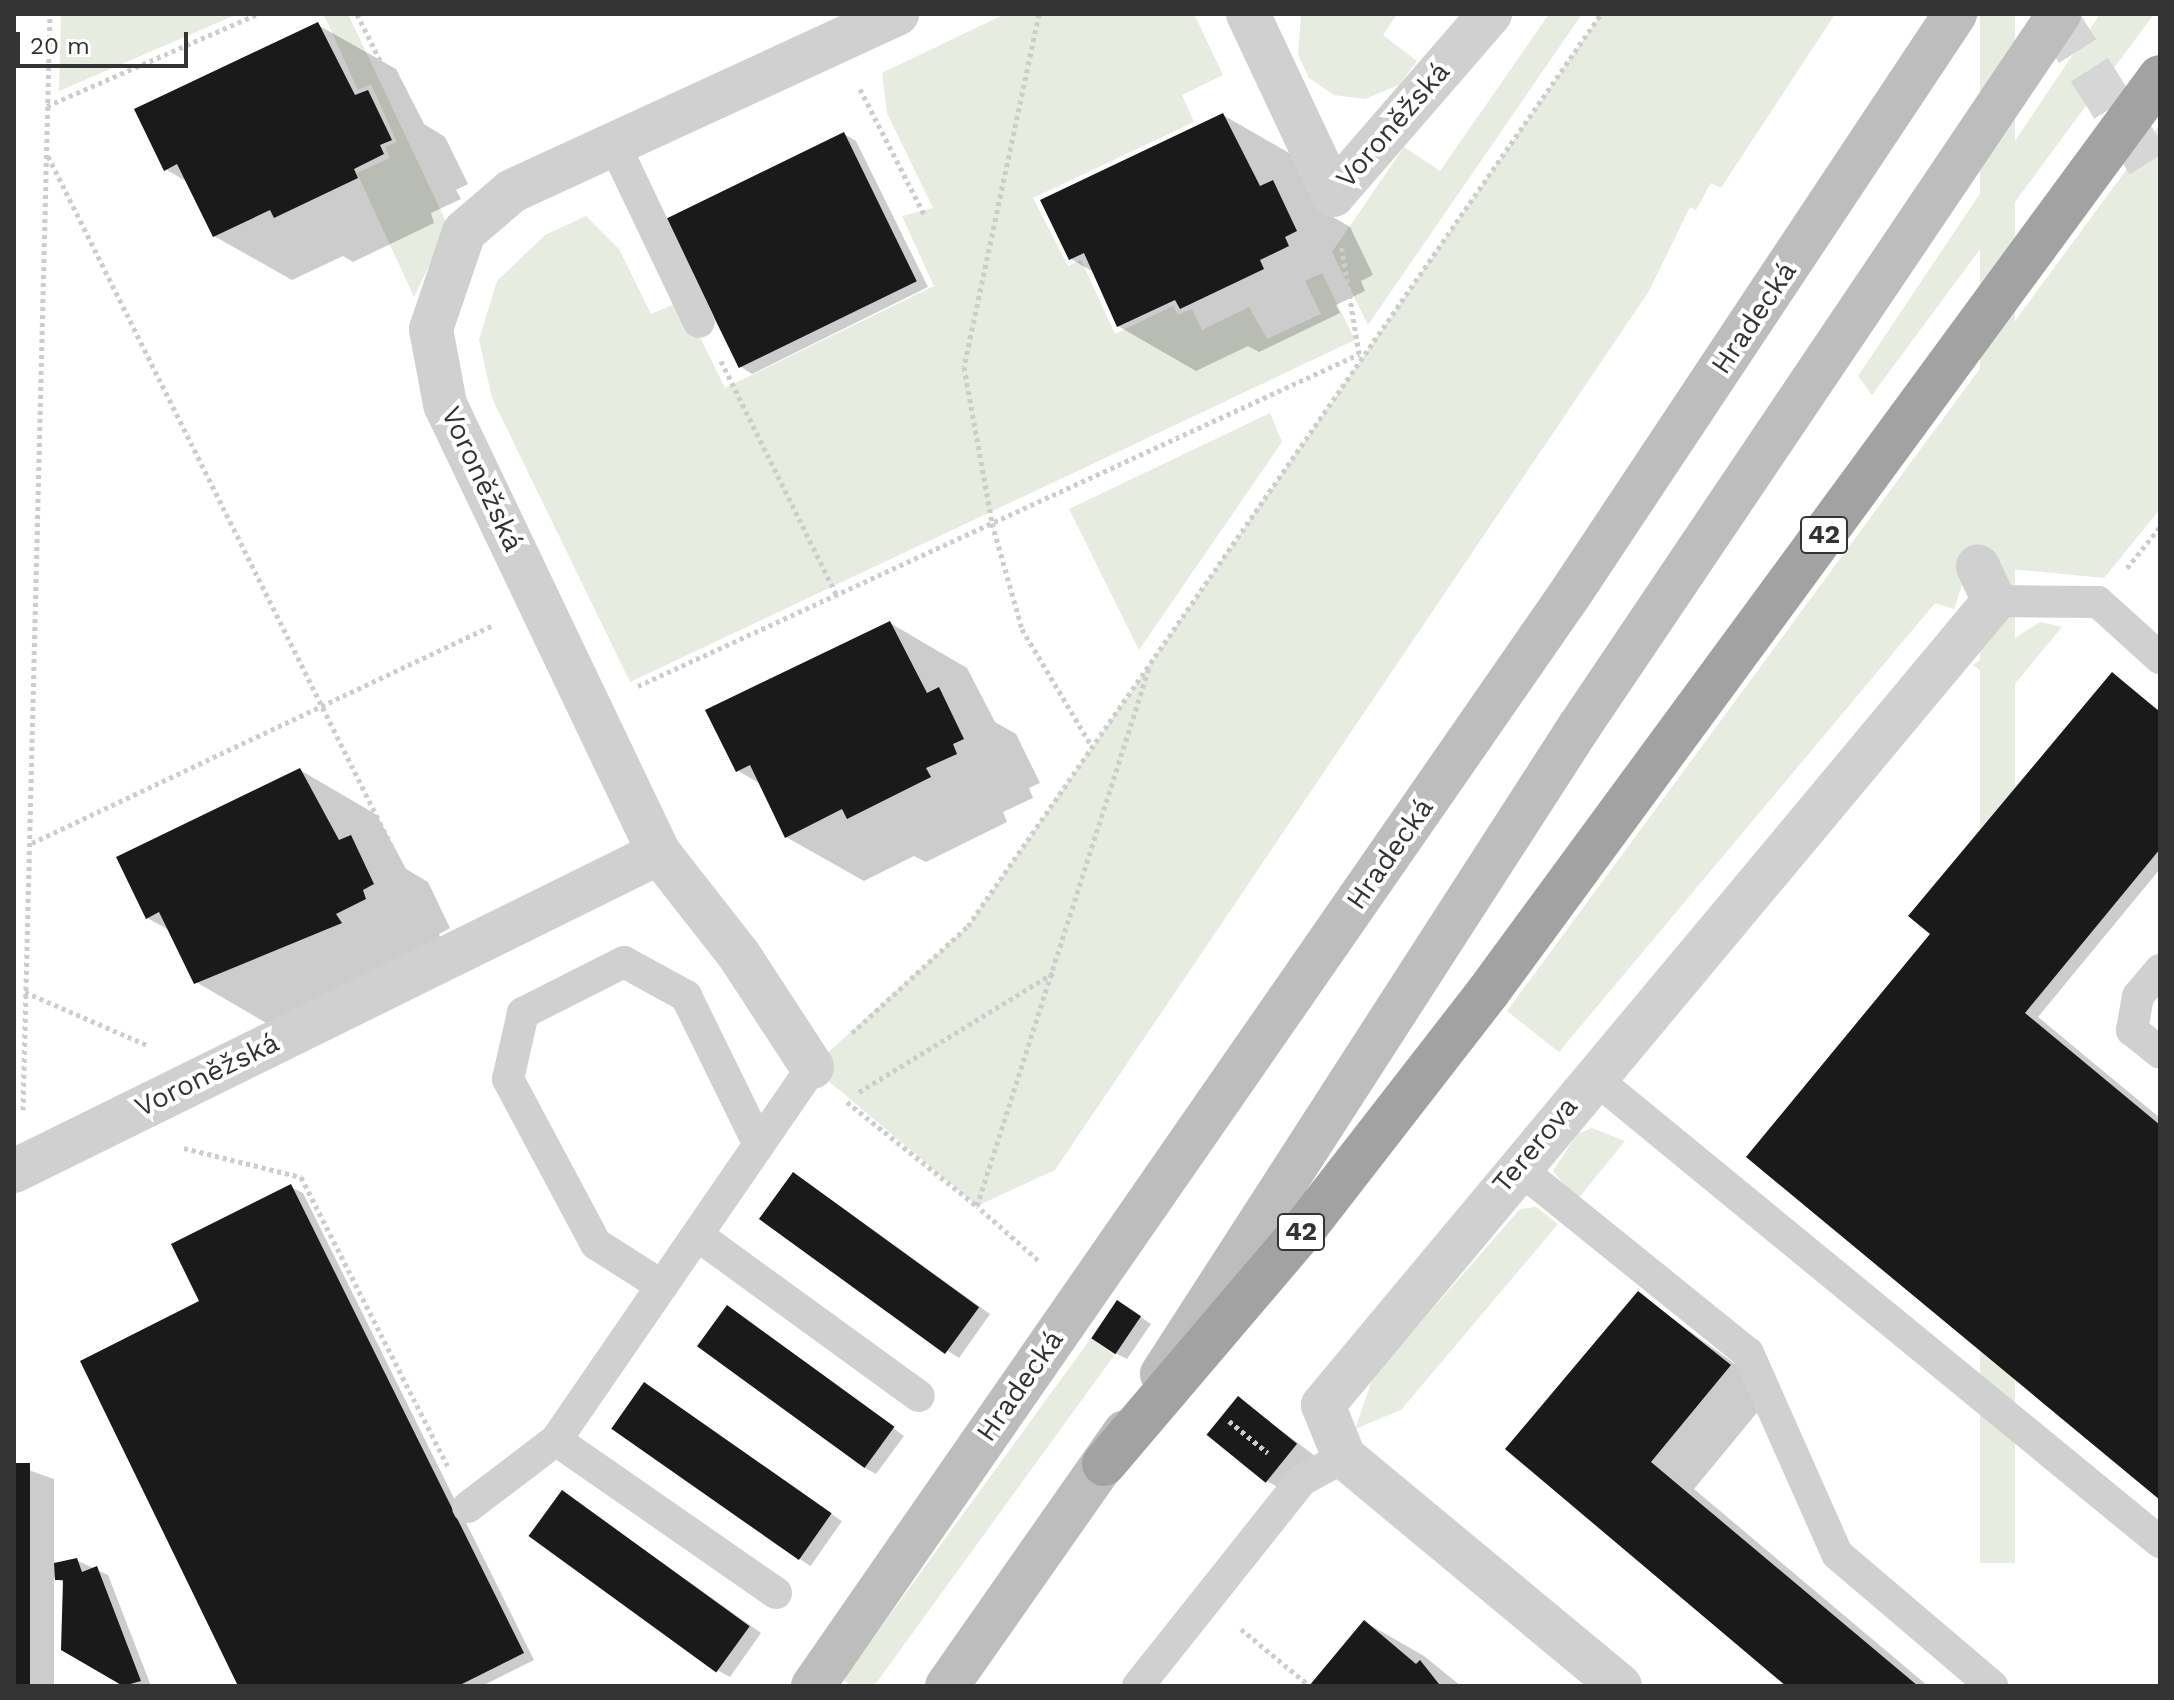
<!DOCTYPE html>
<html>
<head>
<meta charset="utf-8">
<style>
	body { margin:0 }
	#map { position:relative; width:2174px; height:1700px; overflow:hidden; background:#fff; font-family:"Work Sans",sans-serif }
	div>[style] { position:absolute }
	.green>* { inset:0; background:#e6ecdf; transform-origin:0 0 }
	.shadow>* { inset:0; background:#0003; transform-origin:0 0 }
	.building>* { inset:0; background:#1a1a1a; transform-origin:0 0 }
	.trunk-tunnel>* { height:44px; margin-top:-22px; transform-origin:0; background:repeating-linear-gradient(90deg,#d6d6d6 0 44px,transparent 0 66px) }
	.path>* { height:5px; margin-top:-2.5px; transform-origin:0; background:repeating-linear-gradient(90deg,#cdcdcd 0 4px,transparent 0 8px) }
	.service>* { height:32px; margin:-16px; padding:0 16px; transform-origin:16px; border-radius:16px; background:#d0d0d0 }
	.minor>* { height:44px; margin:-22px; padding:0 22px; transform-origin:22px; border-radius:22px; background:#d0d0d0 }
	.secondary>* { height:44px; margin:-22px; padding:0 22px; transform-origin:22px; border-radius:22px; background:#bdbdbd }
	.trunk>* { height:44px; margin:-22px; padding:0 22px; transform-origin:22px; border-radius:22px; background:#a2a2a2 }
	span { translate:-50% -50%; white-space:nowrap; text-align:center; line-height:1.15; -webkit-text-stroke:8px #fff; paint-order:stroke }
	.shield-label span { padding:2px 6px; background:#fff; border:2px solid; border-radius:6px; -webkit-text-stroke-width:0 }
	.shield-label { font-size:26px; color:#333; font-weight:700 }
	.street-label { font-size:28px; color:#333 }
	.frame { position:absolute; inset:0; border:16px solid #333; pointer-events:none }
	.scale { position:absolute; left:16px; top:32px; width:172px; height:36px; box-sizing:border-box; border:4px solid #333; border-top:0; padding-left:10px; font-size:24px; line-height:28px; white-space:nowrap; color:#333; -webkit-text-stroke:6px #fff; paint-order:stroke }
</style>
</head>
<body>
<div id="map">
	<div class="green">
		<i style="clip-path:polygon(61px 14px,238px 14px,59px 91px)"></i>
		<i style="clip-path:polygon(315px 14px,348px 14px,448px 226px,414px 297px,357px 173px,390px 158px,385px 147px,397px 142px,371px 84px,358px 90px,324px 15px)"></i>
		<i style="clip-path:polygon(1005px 14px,1194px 14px,1223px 75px,1182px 95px,1194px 122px,1033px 198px,1068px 266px,1081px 260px,1115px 334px,1173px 306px,1178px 315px,1192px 309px,1202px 330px,1249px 307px,1267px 339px,1321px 314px,1305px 281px,1322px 273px,1355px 340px,630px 682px,492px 398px,479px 340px,497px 281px,545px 235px,586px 216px,619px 249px,651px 314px,682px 301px,725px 388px,934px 286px,902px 216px,933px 208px,887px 113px,882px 73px)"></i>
		<i style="clip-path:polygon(1301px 14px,1397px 14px,1383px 35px,1417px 61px,1399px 85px,1365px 99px,1334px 95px,1309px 78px,1298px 55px)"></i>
		<i style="clip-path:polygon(1549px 14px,1582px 14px,1368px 325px,1332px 252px,1404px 147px,1440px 171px)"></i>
		<i style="clip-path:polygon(1601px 14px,1835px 14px,1721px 188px,1711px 183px,1696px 210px,1690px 207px,1649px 291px,1055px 1170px,977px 1206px,812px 1067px,968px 926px)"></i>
		<i style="left:1980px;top:14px;width:35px;height:1549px"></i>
		<i style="clip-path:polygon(2100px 14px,2154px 14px,1872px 395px,1858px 376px)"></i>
		<i style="clip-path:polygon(2160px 124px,2160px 509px,2104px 578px,2000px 568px,1963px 582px,1954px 609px,1935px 603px,1559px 1052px,1507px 1011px)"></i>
		<i style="clip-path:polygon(1270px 413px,1282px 442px,1139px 650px,1069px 509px)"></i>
		<i style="clip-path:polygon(2040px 622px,2062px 627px,2008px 692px,1973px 665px)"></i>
		<i style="clip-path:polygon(1592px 1128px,1625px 1141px,1577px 1200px,1553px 1171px,1577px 1134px)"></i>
		<i style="clip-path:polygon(1536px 1207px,1558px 1224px,1401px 1410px,1355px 1429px,1373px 1377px,1520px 1209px)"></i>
		<i style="left:1091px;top:1338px;width:29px;height:422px;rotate:36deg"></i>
	</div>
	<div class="shadow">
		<i style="clip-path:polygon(318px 25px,396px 69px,424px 124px,445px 137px,468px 184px,456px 190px,461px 199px,431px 213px,434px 223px,353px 262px,343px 256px,292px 280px,214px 236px,189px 183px,165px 169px)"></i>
		<i style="clip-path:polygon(1223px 115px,1301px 160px,1328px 214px,1350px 227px,1373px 275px,1361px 281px,1365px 291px,1336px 305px,1340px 313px,1259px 352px,1248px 346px,1196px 371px,1118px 326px,1095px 273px,1071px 259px)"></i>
		<i style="clip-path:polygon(844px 134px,856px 141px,928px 287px,752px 374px,741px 367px)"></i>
		<i style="clip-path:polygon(890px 623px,967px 668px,995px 722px,1016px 734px,1040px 783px,1029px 788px,1033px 798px,1003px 812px,1007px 822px,926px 862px,914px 856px,864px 881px,786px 837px,762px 785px,737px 770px)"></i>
		<i style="clip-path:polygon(2112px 675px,2160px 711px,2160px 869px,2038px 1017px,2160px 1118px,2160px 1498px,1932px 934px)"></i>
		<i style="clip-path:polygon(300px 770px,377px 815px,406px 869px,428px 882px,450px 928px,439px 934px,443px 944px,273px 1027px,196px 982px,171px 931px,147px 918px)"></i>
		<i style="clip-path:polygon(805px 1181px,990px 1314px,959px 1358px,948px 1351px)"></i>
		<i style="clip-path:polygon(291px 1187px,303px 1193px,534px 1660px,482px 1686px,240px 1686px,201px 1302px)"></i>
		<i style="clip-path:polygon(1638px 1294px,1774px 1392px,1694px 1489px,1928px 1686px,1786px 1686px,1508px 1449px)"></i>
		<i style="clip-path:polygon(1129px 1309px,1151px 1324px,1127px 1359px,1115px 1353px)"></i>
		<i style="clip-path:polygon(738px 1315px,904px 1436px,876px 1474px,865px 1468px)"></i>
		<i style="left:656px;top:1391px;width:227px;height:55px;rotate:35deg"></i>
		<i style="clip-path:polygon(1239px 1398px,1319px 1459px,1291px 1495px,1267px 1481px)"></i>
		<i style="clip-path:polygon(14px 1465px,54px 1479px,54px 1565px,76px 1560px,108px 1575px,151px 1686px,127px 1686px,63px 1648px,65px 1584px,54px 1577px,54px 1686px,14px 1686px)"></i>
		<i style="clip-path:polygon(574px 1500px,761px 1633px,730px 1677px,719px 1671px)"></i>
		<i style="clip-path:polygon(1365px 1622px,1424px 1656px,1461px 1686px,1312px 1686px)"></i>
	</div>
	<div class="building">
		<i style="clip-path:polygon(318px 22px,355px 95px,368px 90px,392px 140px,380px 145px,384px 154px,354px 169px,358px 178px,274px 218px,270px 210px,213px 237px,177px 164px,164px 171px,134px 109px)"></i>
		<i style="clip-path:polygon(1223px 113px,1260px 186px,1273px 180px,1297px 231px,1285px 237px,1289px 246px,1260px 260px,1264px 269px,1180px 309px,1175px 300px,1117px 327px,1084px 253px,1069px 260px,1040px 200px)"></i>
		<i style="left:844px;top:132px;width:166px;height:198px;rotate:64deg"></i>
		<i style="clip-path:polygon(890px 621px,927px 693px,939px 687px,964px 739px,953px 744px,957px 754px,926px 768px,931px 777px,847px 819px,842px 809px,785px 838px,750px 765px,736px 772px,705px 710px)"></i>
		<i style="clip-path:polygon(2112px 672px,2160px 712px,2160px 849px,2025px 1013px,2160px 1125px,2160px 1500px,1746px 1157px,1930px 934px,1908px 916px)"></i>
		<i style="clip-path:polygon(300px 768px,339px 840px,351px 835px,374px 884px,363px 890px,366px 899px,336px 914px,342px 923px,194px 984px,159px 912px,146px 919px,116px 857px)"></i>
		<i style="left:793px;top:1172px;width:230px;height:58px;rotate:36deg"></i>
		<i style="clip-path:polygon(291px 1184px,524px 1653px,458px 1686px,238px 1686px,80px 1361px,199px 1301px,171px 1244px)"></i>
		<i style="clip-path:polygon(1638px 1291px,1731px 1365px,1651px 1462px,1918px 1686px,1786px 1686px,1505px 1449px)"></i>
		<i style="left:1117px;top:1300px;width:29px;height:46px;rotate:34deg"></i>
		<i style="left:727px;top:1305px;width:207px;height:51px;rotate:36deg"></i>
		<i style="left:644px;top:1382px;width:229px;height:57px;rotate:35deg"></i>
		<i style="left:1238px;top:1396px;width:76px;height:50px;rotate:39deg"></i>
		<i style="left:14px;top:1463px;width:16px;height:223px"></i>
		<i style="left:562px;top:1490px;width:232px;height:57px;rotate:36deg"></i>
		<i style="clip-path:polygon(77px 1558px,82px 1572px,97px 1566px,141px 1681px,123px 1686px,61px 1650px,63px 1580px,55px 1580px,54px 1563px)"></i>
		<i style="clip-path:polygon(1364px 1620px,1416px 1664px,1420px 1660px,1439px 1684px,1449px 1686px,1309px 1686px)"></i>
	</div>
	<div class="trunk-tunnel">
		<i style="left:2054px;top:14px;width:198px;rotate:57.6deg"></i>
	</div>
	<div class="path">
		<i style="left:357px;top:14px;width:190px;rotate:63.7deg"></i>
		<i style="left:1039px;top:14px;width:361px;rotate:102deg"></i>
		<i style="left:964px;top:367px;width:158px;rotate:79.8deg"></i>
		<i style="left:992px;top:523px;width:110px;rotate:74.2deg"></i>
		<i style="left:1022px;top:629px;width:135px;rotate:59.3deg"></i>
		<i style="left:860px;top:89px;width:143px;rotate:62.9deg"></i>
		<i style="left:47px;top:106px;width:230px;rotate:-23.6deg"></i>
		<i style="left:48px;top:156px;width:846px;rotate:63.53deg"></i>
		<i style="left:721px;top:361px;width:260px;rotate:63.7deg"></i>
		<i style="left:2127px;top:568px;width:53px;rotate:-51.2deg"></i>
		<i style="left:638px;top:686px;width:794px;rotate:-24.72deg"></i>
		<i style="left:1359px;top:354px;width:112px;rotate:-99.2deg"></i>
		<i style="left:32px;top:843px;width:510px;rotate:-25.31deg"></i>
		<i style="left:25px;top:992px;width:135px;rotate:23.5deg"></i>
		<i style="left:852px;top:1033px;width:158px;rotate:-42.7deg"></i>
		<i style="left:968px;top:926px;width:1110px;rotate:-55.24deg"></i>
		<i style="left:859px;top:1092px;width:230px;rotate:-31.5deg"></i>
		<i style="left:847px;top:1102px;width:166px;rotate:38.7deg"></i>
		<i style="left:23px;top:1110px;width:1096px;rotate:-88.59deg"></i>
		<i style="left:184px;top:1148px;width:121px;rotate:13.9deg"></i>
		<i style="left:301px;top:1177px;width:325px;rotate:63.1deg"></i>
		<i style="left:1038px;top:1260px;width:81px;rotate:-138.5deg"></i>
		<i style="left:977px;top:1206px;width:565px;rotate:-72.27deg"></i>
		<i style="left:1229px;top:1421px;width:50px;rotate:39.4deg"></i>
		<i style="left:1241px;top:1629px;width:89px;rotate:39.6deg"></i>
	</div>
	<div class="service">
		<i style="left:614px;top:144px;width:197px;rotate:64.5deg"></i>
		<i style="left:1994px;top:601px;width:104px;rotate:0.6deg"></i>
		<i style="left:2098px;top:602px;width:84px;rotate:42.1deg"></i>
		<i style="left:2160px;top:970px;width:34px;rotate:130deg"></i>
		<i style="left:2138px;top:996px;width:35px;rotate:100deg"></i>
		<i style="left:2132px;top:1030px;width:36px;rotate:39deg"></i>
		<i style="left:1592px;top:1076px;width:735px;rotate:39.37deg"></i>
		<i style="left:1516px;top:1166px;width:298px;rotate:38.9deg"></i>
		<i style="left:1748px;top:1353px;width:220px;rotate:66.1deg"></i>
		<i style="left:1837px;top:1554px;width:204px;rotate:40.4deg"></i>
		<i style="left:697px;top:1235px;width:274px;rotate:36deg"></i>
		<i style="left:662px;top:1286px;width:78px;rotate:-147.5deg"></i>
		<i style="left:596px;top:1244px;width:187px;rotate:-118.1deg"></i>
		<i style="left:508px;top:1079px;width:68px;rotate:-77.2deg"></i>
		<i style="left:523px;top:1013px;width:113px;rotate:-26.8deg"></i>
		<i style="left:624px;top:962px;width:71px;rotate:28.7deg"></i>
		<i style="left:686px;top:996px;width:161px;rotate:63.9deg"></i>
		<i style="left:468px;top:1507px;width:111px;rotate:-37.3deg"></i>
		<i style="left:776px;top:1593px;width:268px;rotate:-145.2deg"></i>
		<i style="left:556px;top:1440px;width:452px;rotate:-55.5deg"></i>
		<i style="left:1138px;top:1686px;width:263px;rotate:-51.5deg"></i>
		<i style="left:1302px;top:1480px;width:48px;rotate:-28.7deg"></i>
	</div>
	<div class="minor">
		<i style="left:1248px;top:14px;width:200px;rotate:64.8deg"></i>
		<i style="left:1333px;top:195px;width:240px;rotate:-49.1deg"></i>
		<i style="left:812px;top:1067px;width:134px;rotate:-123.1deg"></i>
		<i style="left:739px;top:955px;width:130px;rotate:-128.1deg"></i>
		<i style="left:659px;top:853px;width:497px;rotate:-115.5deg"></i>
		<i style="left:445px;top:404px;width:76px;rotate:-100.6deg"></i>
		<i style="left:431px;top:329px;width:102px;rotate:-71.2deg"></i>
		<i style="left:464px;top:232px;width:63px;rotate:-40.5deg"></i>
		<i style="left:512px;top:191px;width:424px;rotate:-24.7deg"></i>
		<i style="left:14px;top:1171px;width:719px;rotate:-26.24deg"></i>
		<i style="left:1620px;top:1686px;width:359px;rotate:-140.3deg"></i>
		<i style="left:1344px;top:1457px;width:56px;rotate:-112deg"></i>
		<i style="left:1323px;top:1405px;width:1047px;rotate:-50.15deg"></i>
		<i style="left:1994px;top:601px;width:38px;rotate:-115deg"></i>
	</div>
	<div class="secondary">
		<i style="left:1162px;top:1374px;width:770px;rotate:-57.2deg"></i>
		<i style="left:1579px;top:727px;width:860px;rotate:-56.05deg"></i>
		<i style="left:813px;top:1686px;width:1325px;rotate:-55.27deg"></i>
		<i style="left:1568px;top:597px;width:700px;rotate:-56.42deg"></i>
		<i style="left:947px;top:1686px;width:310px;rotate:-55deg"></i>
	</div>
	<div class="trunk">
		<i style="left:1104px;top:1464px;width:310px;rotate:-49.6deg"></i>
		<i style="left:1305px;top:1228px;width:299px;rotate:-52.2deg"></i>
		<i style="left:1488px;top:992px;width:1135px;rotate:-53.71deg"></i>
	</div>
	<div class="shield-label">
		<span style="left:1824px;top:535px">42</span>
		<span style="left:1301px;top:1232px">42</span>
	</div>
	<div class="street-label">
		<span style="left:1393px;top:125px;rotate:-49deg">Voroněžská</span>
		<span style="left:1754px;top:318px;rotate:-56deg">Hradecká</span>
		<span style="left:482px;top:479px;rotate:65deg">Voroněžská</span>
		<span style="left:1390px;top:854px;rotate:-55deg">Hradecká</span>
		<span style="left:207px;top:1075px;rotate:-26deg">Voroněžská</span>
		<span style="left:1535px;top:1145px;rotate:-50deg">Tererova</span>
		<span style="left:1020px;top:1386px;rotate:-55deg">Hradecká</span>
	</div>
	<div class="frame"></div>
	<div class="scale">20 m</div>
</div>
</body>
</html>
